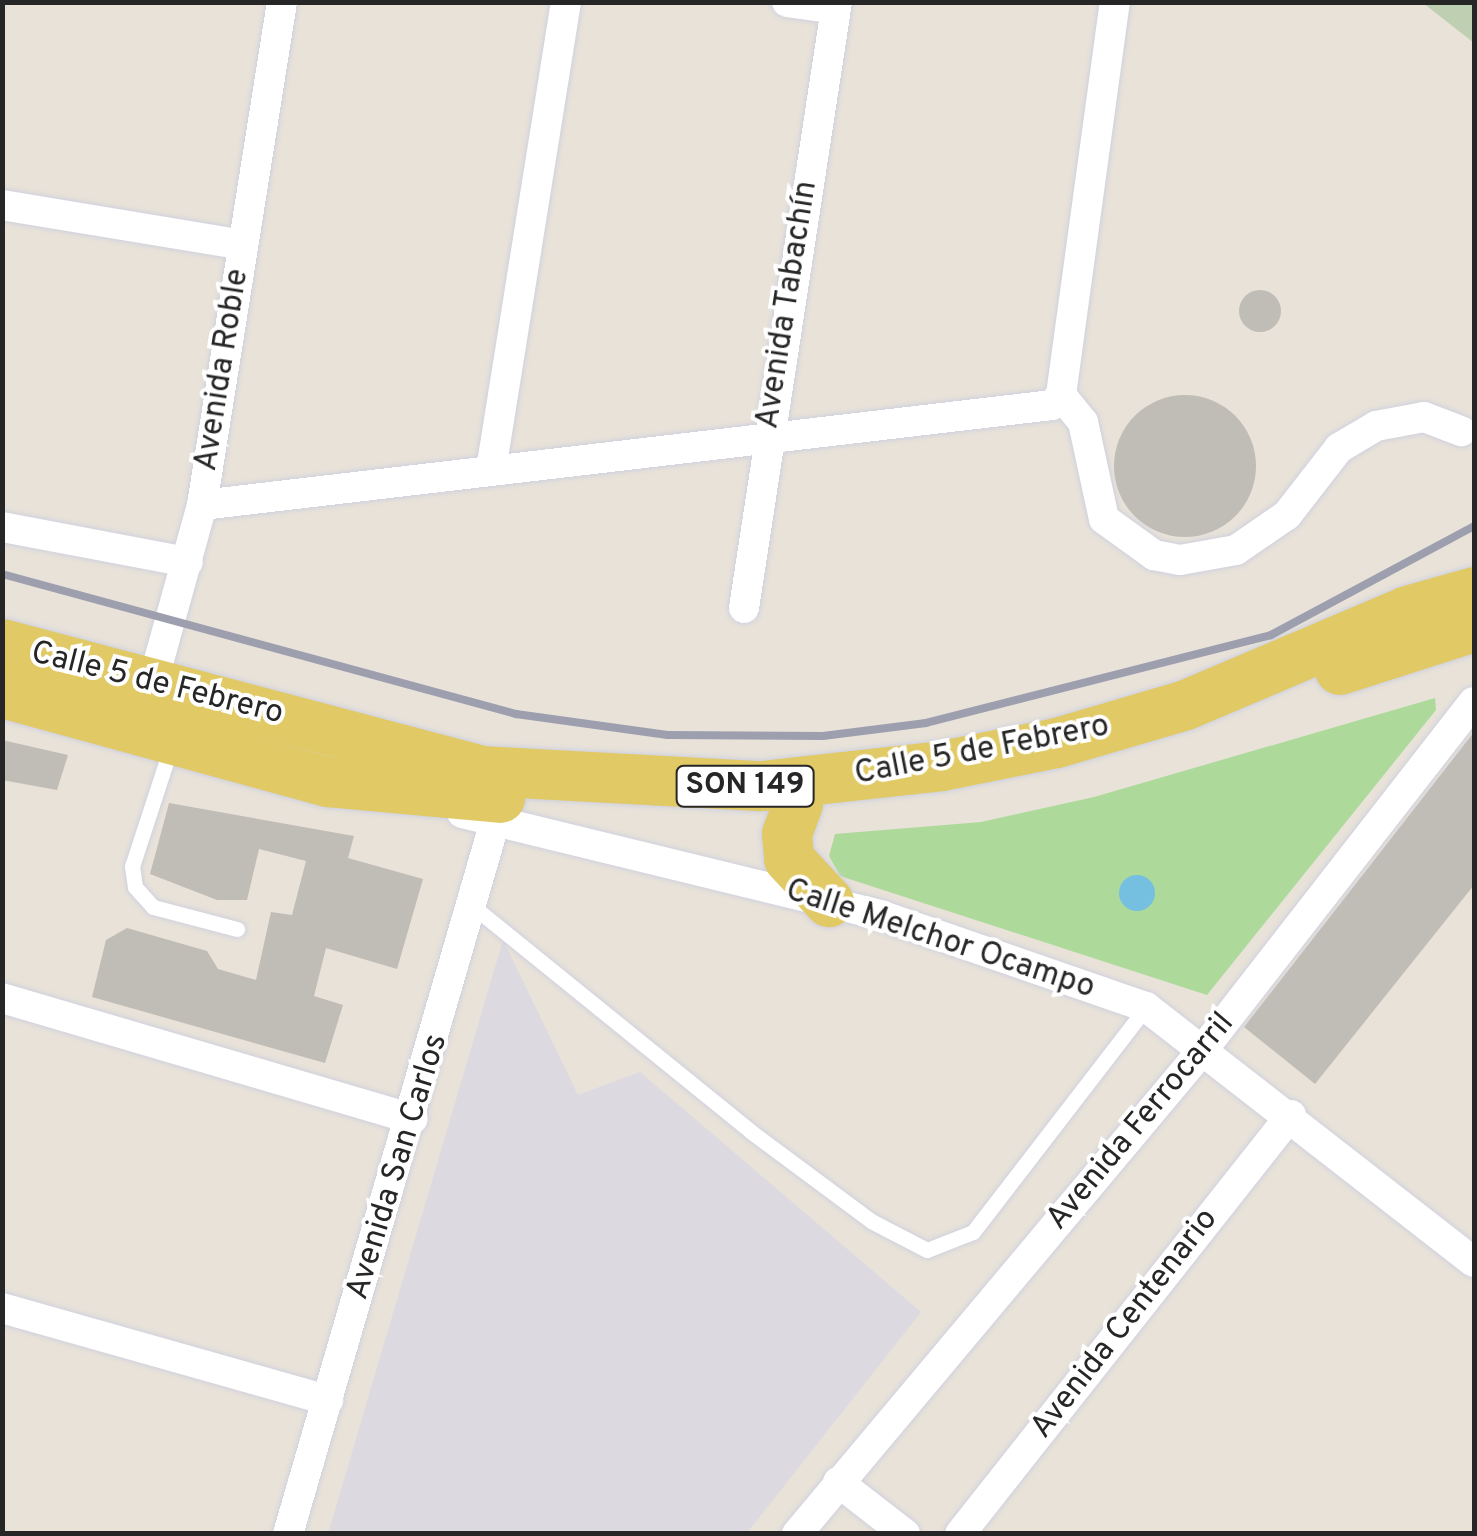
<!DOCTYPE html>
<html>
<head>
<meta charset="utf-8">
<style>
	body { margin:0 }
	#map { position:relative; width:1477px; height:1536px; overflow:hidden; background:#e8e2d9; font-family:Overpass,sans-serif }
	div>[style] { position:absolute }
	.industrial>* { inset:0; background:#dcd9e1 }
	.green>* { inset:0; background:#adda9a }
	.cemetery>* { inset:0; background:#bfd0b2 }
	.water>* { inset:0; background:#75bfe1 }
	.round { border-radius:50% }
	.building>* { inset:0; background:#c0bcb6 }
	.roads { filter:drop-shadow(0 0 2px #cfd1de) drop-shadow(0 0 2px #cfd1de) }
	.service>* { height:15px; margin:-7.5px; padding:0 7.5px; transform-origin:7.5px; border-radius:7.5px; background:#fff }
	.minor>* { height:30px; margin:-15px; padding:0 15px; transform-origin:15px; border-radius:15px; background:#fff }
	.primary>* { height:50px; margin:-25px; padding:0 25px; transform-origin:25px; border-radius:25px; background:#e1ca65 }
	.rail>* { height:8px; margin:-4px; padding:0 4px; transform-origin:4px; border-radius:4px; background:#9d9faf }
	span { translate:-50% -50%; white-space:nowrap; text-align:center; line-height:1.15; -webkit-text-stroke:8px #fff; paint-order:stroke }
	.shield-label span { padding:2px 8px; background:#fff; border:2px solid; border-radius:8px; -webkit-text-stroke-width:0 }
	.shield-label { font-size:30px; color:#262626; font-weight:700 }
	.street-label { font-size:32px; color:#262626 }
	.frame { position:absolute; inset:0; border:5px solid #262626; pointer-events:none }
</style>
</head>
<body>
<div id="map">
	<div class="industrial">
		<i style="clip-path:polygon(503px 940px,578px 1095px,640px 1072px,921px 1312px,747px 1533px,328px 1534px)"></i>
	</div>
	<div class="green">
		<i style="clip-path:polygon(1435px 698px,1436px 710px,1207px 995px,840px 876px,829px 856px,835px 834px,981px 822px,1094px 797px)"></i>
	</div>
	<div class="cemetery">
		<i style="clip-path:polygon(1423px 3px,1474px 3px,1474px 43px)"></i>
	</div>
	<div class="water">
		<i class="round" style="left:1119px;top:875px;width:36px;height:36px"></i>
	</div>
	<div class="building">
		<i class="round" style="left:1239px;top:290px;width:42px;height:42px"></i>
		<i class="round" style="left:1114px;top:395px;width:142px;height:142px"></i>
		<i style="clip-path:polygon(1474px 732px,1474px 885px,1315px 1084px,1244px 1027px)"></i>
		<i style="clip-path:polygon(2px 740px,68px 755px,57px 790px,2px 780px)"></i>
		<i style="clip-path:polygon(169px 803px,354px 836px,348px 858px,423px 879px,397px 969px,326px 948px,314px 996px,343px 1005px,325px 1063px,92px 997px,106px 940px,127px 928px,207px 951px,218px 969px,256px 980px,271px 912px,292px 915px,306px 861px,259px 849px,247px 900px,217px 900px,150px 874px)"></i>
	</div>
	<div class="roads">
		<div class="service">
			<i style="left:171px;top:747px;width:125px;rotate:108.1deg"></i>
			<i style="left:132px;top:866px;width:21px;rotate:82deg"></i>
			<i style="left:135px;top:887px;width:27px;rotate:48deg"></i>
			<i style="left:153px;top:907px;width:87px;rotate:14.7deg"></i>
			<i style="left:475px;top:908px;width:354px;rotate:39deg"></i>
			<i style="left:750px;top:1131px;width:151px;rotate:36.6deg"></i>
			<i style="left:871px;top:1221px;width:63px;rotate:27.4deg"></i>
			<i style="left:927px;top:1250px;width:49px;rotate:-21.4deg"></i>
			<i style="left:973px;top:1232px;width:284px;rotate:-52.4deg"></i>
		</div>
		<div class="minor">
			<i style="left:787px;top:2px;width:49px;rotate:8.1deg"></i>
			<i style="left:2px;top:205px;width:244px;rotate:9.4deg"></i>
			<i style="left:1061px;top:395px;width:35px;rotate:51deg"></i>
			<i style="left:1083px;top:422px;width:99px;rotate:77.8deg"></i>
			<i style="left:1104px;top:519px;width:62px;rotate:35.8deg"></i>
			<i style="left:1154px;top:555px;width:26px;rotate:11deg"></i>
			<i style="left:1180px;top:560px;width:57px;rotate:-10.1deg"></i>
			<i style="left:1236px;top:550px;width:62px;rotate:-34.5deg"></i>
			<i style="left:1287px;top:515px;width:85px;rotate:-52.2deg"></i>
			<i style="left:1339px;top:448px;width:43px;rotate:-30.7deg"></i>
			<i style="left:1376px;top:426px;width:49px;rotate:-10.6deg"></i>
			<i style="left:1424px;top:417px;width:40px;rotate:21deg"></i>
			<i style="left:1061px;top:395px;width:397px;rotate:-82.2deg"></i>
			<i style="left:491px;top:470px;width:474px;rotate:-80.9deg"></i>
			<i style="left:202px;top:505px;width:856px;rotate:-6.71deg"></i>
			<i style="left:1052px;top:405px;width:13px;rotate:-48deg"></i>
			<i style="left:2px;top:527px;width:189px;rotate:10.7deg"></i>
			<i style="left:744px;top:608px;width:613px;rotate:-81.28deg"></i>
			<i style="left:149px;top:696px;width:198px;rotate:-74.5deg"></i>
			<i style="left:202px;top:505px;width:509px;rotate:-80.96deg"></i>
			<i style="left:462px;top:813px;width:433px;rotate:13.7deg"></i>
			<i style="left:883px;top:916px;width:278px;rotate:19.1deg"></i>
			<i style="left:1146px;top:1007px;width:415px;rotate:37.9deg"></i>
			<i style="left:2px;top:998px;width:428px;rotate:16.4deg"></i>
			<i style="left:2px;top:1308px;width:339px;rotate:15.8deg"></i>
			<i style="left:838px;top:1482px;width:85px;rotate:37.8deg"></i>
			<i style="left:288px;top:1534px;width:763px;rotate:-73.8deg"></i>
			<i style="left:797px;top:1534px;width:635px;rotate:-50.04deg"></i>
			<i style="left:1205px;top:1047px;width:437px;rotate:-52.1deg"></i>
			<i style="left:960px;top:1534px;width:534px;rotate:-51.69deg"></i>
		</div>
		<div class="primary">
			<i style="left:2px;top:644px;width:496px;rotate:14.8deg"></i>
			<i style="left:481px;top:771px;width:281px;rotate:3.1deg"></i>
			<i style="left:762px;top:786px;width:181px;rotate:-6.3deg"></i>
			<i style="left:942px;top:766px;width:117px;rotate:-11.3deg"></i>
			<i style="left:1057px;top:743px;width:134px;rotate:-16.4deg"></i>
			<i style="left:1186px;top:705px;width:240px;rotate:-23deg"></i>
			<i style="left:1407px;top:611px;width:70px;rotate:-15.8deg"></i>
			<i style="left:1340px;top:670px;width:141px;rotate:-17.8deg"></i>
			<i style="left:2px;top:693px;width:338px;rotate:15.3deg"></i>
			<i style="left:328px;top:782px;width:173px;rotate:5.3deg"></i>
			<i style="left:798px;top:804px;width:32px;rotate:110deg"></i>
			<i style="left:787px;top:834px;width:25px;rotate:85deg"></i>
			<i style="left:789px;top:859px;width:59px;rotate:47.1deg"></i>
		</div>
	</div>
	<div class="rail">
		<i style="left:2px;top:574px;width:533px;rotate:15.24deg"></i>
		<i style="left:516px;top:714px;width:153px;rotate:7.9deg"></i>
		<i style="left:668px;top:735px;width:155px;rotate:0.4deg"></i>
		<i style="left:823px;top:736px;width:104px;rotate:-7.2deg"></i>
		<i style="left:926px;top:723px;width:356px;rotate:-14.3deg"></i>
		<i style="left:1271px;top:635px;width:230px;rotate:-28.2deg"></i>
	</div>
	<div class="shield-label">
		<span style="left:745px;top:786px">SON 149</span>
	</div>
	<div class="street-label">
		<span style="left:788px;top:305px;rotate:-81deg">Avenida Tabachín</span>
		<span style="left:223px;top:370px;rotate:-81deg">Avenida Roble</span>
		<span style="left:157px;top:684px;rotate:14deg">Calle 5 de Febrero</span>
		<span style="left:982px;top:751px;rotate:-11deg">Calle 5 de Febrero</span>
		<span style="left:940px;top:940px;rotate:18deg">Calle Melchor Ocampo</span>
		<span style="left:1141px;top:1122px;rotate:-50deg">Avenida Ferrocarril</span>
		<span style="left:398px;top:1167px;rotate:-73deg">Avenida San Carlos</span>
		<span style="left:1125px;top:1324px;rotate:-52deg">Avenida Centenario</span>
	</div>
	<div class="frame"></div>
</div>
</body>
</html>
